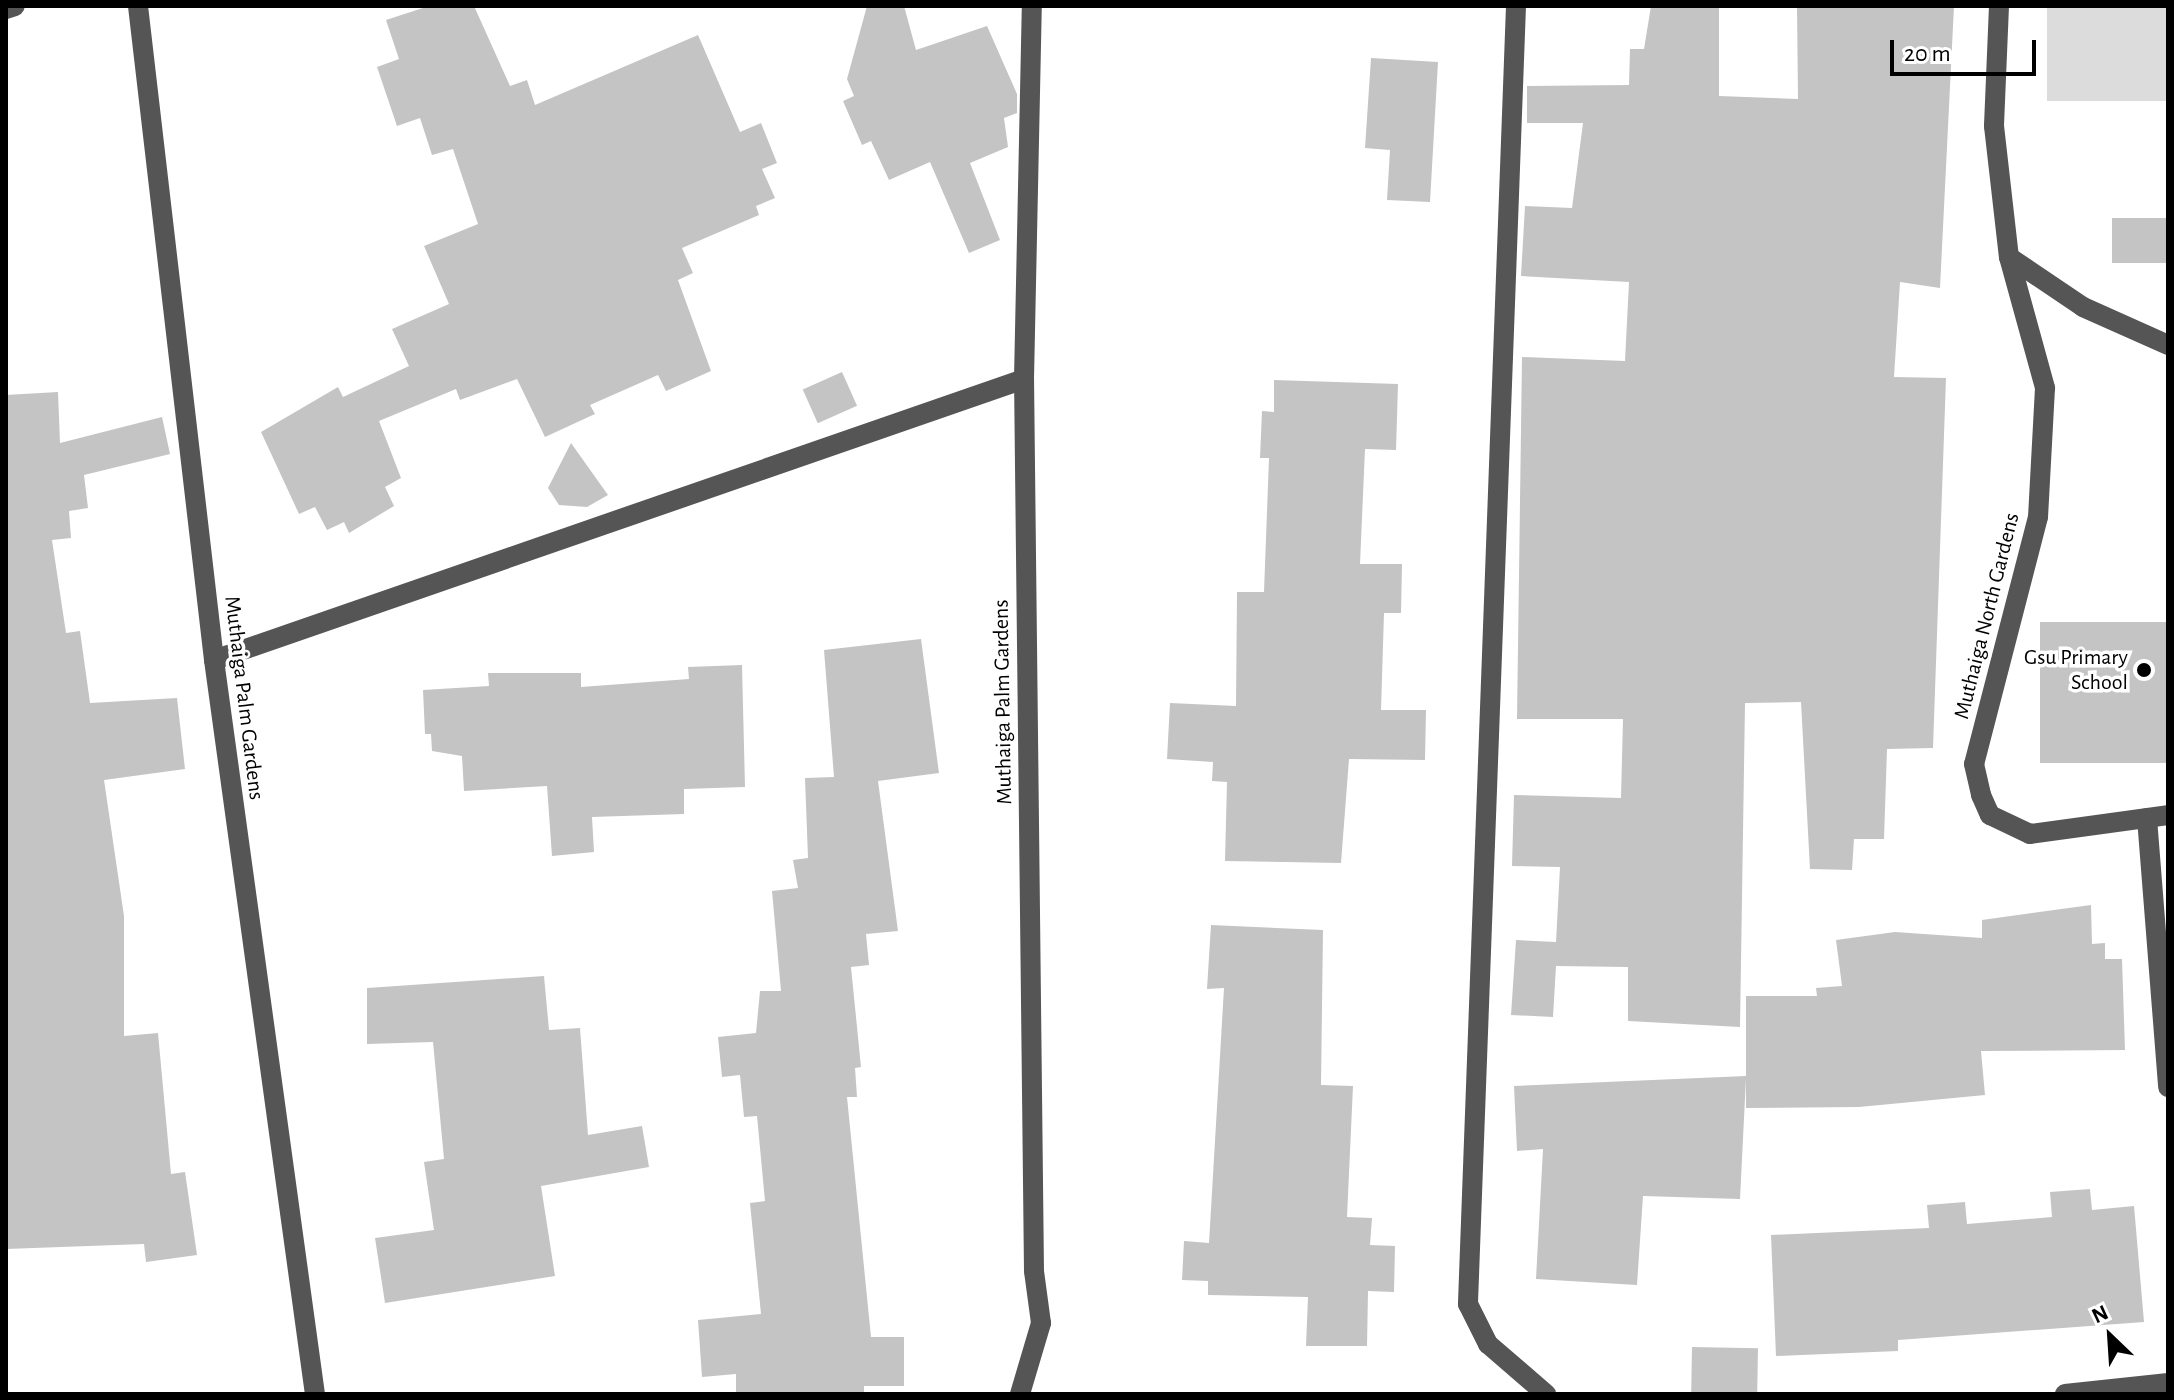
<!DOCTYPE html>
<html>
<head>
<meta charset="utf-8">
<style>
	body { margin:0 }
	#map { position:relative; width:2174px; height:1400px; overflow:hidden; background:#fff; font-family:"Alegreya Sans",sans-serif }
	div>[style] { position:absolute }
	.green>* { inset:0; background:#dcdcdc; transform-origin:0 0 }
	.building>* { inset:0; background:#c4c4c4; transform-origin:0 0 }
	.minor>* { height:20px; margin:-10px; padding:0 10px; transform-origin:10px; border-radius:10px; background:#555 }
	.dots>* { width:22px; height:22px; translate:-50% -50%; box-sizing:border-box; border:4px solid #fff; border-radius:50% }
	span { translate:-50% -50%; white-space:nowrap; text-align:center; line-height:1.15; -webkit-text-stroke:7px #fff; paint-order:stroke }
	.street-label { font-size:22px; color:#000 }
	.poi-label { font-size:22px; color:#000 }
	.right { translate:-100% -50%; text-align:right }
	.frame { position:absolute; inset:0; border:8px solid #000; pointer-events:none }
	.north { position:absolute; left:2070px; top:1296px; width:80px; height:80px; -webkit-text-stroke:6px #fff; paint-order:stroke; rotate:335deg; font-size:22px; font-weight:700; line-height:32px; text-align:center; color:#000 }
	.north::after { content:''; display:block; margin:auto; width:28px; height:36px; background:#000; clip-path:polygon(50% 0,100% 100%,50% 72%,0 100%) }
	.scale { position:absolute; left:1890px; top:40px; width:146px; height:36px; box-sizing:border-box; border:4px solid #000; border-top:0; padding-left:10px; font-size:24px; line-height:28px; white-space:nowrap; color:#000; -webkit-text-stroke:6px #fff; paint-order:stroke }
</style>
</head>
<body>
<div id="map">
	<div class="green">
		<i style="left:2047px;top:6px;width:121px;height:95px"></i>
	</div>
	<div class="building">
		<i style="clip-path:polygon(429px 6px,474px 6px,510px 86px,527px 80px,535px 105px,698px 35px,740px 132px,761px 123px,777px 163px,762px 169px,775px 198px,756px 206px,759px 215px,682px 248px,693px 273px,678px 280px,711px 371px,666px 391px,658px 375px,590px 405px,595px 414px,545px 437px,517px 379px,460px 400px,456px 389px,379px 421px,401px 478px,385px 487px,394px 506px,349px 533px,344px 522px,327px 530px,315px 507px,299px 514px,261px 432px,338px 387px,343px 397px,409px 366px,392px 329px,449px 304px,424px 246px,478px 224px,453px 149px,432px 155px,420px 118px,397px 126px,377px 67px,399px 59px,386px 20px)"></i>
		<i style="clip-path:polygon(867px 6px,904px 6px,916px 50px,987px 26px,1017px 94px,1017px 113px,1004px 118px,1008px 147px,970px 163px,1000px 240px,969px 253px,930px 162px,889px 180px,871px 141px,862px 145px,843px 101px,854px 96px,847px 79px)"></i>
		<i style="clip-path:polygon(1651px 6px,1719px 6px,1719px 96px,1798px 99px,1797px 6px,1954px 6px,1940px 288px,1900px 282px,1894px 377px,1946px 378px,1933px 748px,1887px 749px,1884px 839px,1854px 839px,1852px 870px,1810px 869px,1801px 702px,1745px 703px,1740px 1027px,1628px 1021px,1628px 967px,1556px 966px,1553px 1017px,1511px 1015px,1516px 940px,1556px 942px,1560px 867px,1512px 866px,1514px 795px,1621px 798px,1623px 719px,1517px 719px,1522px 357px,1625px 361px,1629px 282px,1521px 276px,1525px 206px,1572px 208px,1583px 123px,1527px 123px,1527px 86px,1629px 85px,1630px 49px,1644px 49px)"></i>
		<i style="clip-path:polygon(1371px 58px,1438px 62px,1430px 202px,1387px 200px,1390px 150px,1365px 148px)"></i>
		<i style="left:2112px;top:218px;width:56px;height:45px"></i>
		<i style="left:842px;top:372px;width:37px;height:43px;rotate:66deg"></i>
		<i style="clip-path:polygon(1274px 380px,1398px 384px,1396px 450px,1365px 449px,1360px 564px,1402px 564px,1401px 613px,1384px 613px,1381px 710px,1426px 710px,1425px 760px,1349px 759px,1341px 863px,1225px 861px,1227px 782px,1212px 781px,1213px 762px,1167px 759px,1170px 703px,1236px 706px,1237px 592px,1264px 592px,1269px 458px,1260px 458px,1262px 411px,1274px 412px)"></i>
		<i style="clip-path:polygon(58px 392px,60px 443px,162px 417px,170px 454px,84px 475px,88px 508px,69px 511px,71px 538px,52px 540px,66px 633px,80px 631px,90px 703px,177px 698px,185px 769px,104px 780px,124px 916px,124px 1036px,158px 1033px,171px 1174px,185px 1172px,197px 1255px,146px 1262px,144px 1244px,6px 1249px,6px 395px)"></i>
		<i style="clip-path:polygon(571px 443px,608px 495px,587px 507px,559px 505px,548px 488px)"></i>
		<i style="left:2168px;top:622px;width:141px;height:128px;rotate:90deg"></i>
		<i style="clip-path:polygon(921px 639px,939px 773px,878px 781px,898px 931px,866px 934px,869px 965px,851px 967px,861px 1067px,855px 1068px,857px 1097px,847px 1097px,871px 1337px,904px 1337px,904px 1386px,864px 1386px,864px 1394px,736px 1394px,736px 1374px,702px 1377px,698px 1320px,761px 1314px,750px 1203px,765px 1201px,757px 1116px,744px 1117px,740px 1075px,722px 1077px,718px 1037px,756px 1033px,760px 991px,781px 991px,772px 891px,798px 888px,793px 860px,808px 858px,805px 778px,834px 777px,824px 650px)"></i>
		<i style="clip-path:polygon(742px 665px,745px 787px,684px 789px,684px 814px,592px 817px,594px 852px,552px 856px,547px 786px,464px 791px,462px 756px,432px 751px,431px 734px,425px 734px,423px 690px,489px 686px,488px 673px,581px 673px,581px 687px,689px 679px,688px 667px)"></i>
		<i style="clip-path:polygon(2091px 905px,2092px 944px,2105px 943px,2105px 959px,2122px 959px,2125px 1050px,1981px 1051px,1985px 1095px,1859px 1107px,1746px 1108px,1746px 1078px,1740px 1199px,1643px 1196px,1637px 1285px,1536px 1279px,1543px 1149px,1517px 1151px,1514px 1086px,1746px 1076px,1746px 996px,1817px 996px,1816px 988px,1842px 986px,1836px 940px,1895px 932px,1982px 938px,1982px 920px)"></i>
		<i style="clip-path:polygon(1211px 925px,1323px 930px,1321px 1085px,1353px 1086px,1347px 1217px,1372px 1218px,1370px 1245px,1395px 1246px,1394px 1292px,1368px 1291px,1367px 1346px,1306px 1346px,1308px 1297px,1208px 1295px,1208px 1281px,1182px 1280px,1184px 1241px,1209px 1243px,1224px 988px,1207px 989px)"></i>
		<i style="clip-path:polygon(544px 976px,549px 1030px,580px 1028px,588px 1135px,642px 1126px,649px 1167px,541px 1186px,555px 1276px,385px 1303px,375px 1238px,434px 1230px,424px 1162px,444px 1159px,433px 1042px,367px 1044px,367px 988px)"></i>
		<i style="clip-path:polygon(2090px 1189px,2092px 1210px,2134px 1206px,2144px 1322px,1898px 1340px,1898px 1351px,1776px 1356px,1771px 1235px,1929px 1228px,1927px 1205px,1965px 1202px,1967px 1224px,2052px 1217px,2050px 1192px)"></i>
		<i style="left:1692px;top:1347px;width:66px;height:45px;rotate:1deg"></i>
	</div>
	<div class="minor">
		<i style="left:138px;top:6px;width:658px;rotate:83.37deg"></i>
		<i style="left:214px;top:660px;width:741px;rotate:82.17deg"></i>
		<i style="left:1516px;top:6px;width:1299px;rotate:92.12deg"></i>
		<i style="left:1468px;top:1304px;width:45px;rotate:63.4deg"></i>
		<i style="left:1488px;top:1344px;width:77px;rotate:40.8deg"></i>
		<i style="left:1999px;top:6px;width:120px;rotate:92.4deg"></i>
		<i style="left:1994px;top:126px;width:132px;rotate:83.5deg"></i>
		<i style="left:2009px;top:257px;width:136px;rotate:74.6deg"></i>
		<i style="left:2045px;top:388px;width:129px;rotate:93.1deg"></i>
		<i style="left:2038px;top:517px;width:255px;rotate:104.5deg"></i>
		<i style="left:1974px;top:764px;width:32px;rotate:77deg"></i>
		<i style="left:1981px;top:795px;width:22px;rotate:66deg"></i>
		<i style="left:1990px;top:815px;width:44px;rotate:25.4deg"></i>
		<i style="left:2030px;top:834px;width:139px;rotate:-7.8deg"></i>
		<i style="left:6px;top:9px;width:9px;rotate:-18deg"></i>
		<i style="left:2009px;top:257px;width:89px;rotate:34deg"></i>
		<i style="left:2083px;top:307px;width:93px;rotate:24.1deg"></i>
		<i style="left:214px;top:660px;width:857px;rotate:-19.13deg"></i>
		<i style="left:2147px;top:818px;width:270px;rotate:85.5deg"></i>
		<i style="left:1020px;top:1394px;width:74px;rotate:-73.5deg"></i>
		<i style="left:1041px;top:1323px;width:52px;rotate:-97.7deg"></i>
		<i style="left:1034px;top:1271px;width:892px;rotate:-90.64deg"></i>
		<i style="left:1024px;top:379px;width:373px;rotate:-88.8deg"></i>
		<i style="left:2065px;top:1394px;width:104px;rotate:-6.1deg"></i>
	</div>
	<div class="dots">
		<i style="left:2144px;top:670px;background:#000"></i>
	</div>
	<div class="street-label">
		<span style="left:1987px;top:616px;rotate:-76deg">Muthaiga North Gardens</span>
		<span style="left:244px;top:698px;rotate:83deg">Muthaiga Palm Gardens</span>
		<span style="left:1003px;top:702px;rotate:-91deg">Muthaiga Palm Gardens</span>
	</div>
	<div class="poi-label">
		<span class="right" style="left:2128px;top:670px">Gsu Primary<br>School</span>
	</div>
	<div class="frame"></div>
	<div class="north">N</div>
	<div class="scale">20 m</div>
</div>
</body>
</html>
